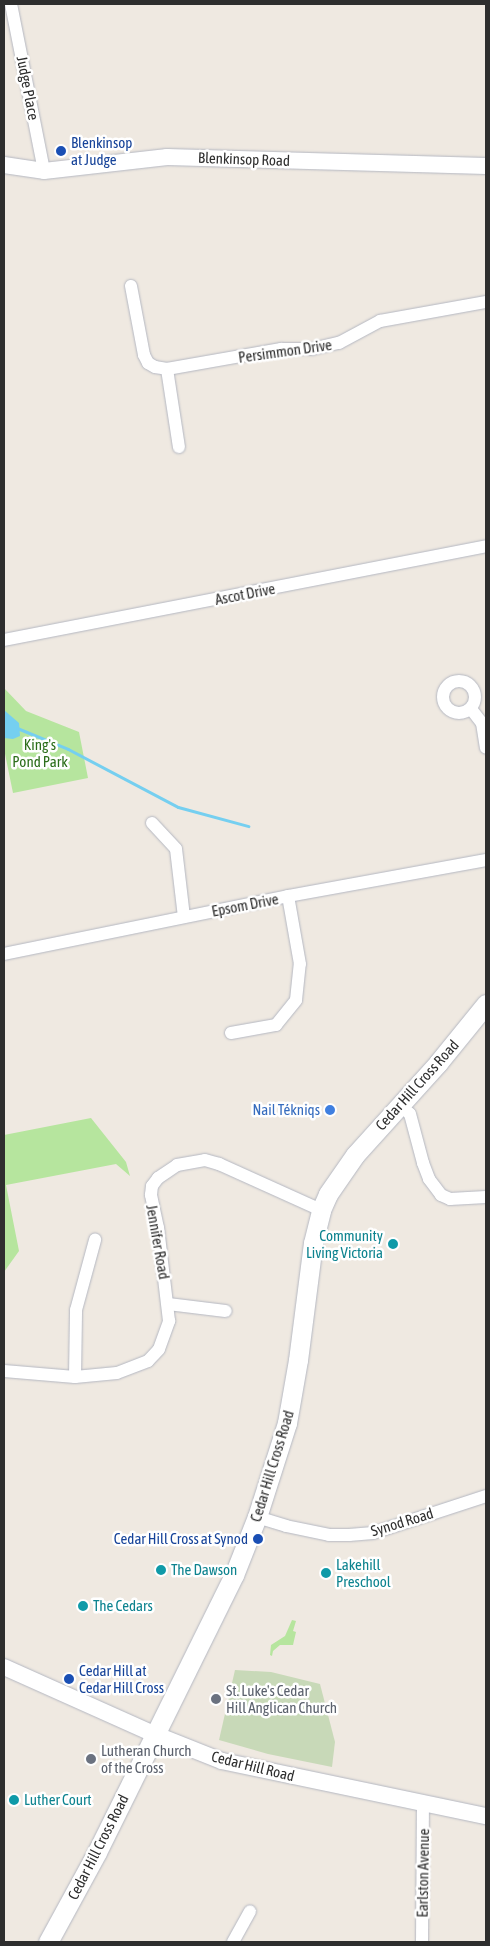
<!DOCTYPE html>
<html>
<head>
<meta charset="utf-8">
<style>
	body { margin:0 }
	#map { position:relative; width:490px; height:1946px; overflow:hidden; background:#efe9e1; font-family:"Asap Condensed",sans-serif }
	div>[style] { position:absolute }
	.green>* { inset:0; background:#b6e59e }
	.cemetery>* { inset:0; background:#c8d9b8 }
	.water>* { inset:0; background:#75cff0 }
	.stream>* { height:3px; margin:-1.5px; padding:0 1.5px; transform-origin:1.5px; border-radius:1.5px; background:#75cff0 }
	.roads { filter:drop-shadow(0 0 1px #b4b7c1) drop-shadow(0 0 1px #b4b7c1) }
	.minor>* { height:12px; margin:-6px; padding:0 6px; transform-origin:6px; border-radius:6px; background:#fff }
	.minor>.ring { margin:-6px; padding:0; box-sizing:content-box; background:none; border:12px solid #fff; border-radius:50% }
	.tertiary>* { height:16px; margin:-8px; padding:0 8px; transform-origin:8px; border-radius:8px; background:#fff }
	.secondary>* { height:19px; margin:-9.5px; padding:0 9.5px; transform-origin:9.5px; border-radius:9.5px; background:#fff }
	.dots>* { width:14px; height:14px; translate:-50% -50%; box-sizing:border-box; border:2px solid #fff; border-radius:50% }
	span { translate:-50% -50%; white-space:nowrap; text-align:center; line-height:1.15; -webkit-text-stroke:5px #fff; paint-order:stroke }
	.street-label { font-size:15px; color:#2e2e2e }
	.transit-label { font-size:15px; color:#164399 }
	.left { translate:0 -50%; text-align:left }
	.right { translate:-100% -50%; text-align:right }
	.park-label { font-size:15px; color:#2c6e1b }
	.shop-label { font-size:15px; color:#366cbe }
	.culture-label { font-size:15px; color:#0d838f }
	.worship-label { font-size:15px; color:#5b616d }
	.frame { position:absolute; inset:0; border:5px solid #2e2e2e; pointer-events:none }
</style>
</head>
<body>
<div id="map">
	<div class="green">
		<i style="clip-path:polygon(4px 688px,26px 711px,79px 732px,88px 778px,13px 793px,4px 749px)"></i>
		<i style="clip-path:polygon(91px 1118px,126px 1162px,130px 1176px,116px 1164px,6px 1185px,19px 1251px,4px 1272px,4px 1135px)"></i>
		<i style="clip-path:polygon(292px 1620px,296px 1621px,293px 1631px,296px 1632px,293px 1645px,280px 1645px,273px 1651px,272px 1656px,270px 1655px,271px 1645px,285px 1636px)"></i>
	</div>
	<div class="cemetery">
		<i style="clip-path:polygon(235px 1670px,271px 1672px,320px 1684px,335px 1742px,332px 1767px,268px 1754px,219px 1740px)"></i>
	</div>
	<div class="water">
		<i style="clip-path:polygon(4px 710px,19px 723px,20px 736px,13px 739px,4px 738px)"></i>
	</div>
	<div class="stream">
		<i style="left:17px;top:728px;width:55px;rotate:22.4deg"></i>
		<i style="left:68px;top:749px;width:124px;rotate:27.8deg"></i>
		<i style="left:178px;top:807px;width:73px;rotate:15.2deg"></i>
	</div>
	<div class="roads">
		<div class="minor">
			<i style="left:11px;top:4px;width:170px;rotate:78.8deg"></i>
			<i style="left:131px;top:286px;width:70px;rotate:79.3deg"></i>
			<i style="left:144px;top:355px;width:9px;rotate:63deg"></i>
			<i style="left:148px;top:363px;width:8px;rotate:30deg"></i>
			<i style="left:155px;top:367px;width:12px;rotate:9deg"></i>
			<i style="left:167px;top:369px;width:116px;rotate:-10deg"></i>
			<i style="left:281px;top:349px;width:31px"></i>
			<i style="left:312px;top:349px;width:28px;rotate:-13deg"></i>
			<i style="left:339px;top:343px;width:47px;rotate:-28.2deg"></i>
			<i style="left:380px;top:321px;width:108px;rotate:-10.2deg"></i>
			<i style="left:167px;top:369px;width:79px;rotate:81.3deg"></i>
			<i style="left:4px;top:640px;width:491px;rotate:-11deg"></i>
			<i class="ring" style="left:443px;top:681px;width:20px;height:20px"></i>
			<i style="left:471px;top:709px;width:18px;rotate:52deg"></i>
			<i style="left:482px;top:723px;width:25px;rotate:81deg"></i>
			<i style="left:152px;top:823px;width:35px;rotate:47deg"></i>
			<i style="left:176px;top:849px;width:68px;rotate:83.3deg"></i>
			<i style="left:4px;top:954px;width:290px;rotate:-11.5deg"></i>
			<i style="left:288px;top:896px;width:201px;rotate:-10.3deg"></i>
			<i style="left:231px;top:1033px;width:46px;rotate:-10.1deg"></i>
			<i style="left:276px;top:1025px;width:32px;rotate:-51deg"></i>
			<i style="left:296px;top:1000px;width:36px;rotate:-84deg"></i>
			<i style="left:300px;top:964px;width:69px;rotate:-100deg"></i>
			<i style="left:400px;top:1105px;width:13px;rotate:42deg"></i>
			<i style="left:410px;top:1114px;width:51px;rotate:75.1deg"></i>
			<i style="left:423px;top:1163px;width:17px;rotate:69deg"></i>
			<i style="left:429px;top:1179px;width:20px;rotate:53deg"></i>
			<i style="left:441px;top:1195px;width:10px;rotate:24deg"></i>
			<i style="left:450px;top:1199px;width:36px;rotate:-3deg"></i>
			<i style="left:168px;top:1304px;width:58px;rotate:6.9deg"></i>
			<i style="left:4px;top:1371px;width:71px;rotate:4.8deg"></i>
			<i style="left:75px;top:1377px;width:42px;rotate:-5.4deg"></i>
			<i style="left:117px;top:1373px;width:33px;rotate:-21deg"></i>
			<i style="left:148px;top:1361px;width:16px;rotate:-47deg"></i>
			<i style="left:159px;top:1349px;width:30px;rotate:-70deg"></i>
			<i style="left:169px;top:1321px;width:94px;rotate:-96.7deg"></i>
			<i style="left:158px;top:1228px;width:34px;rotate:-102deg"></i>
			<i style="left:151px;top:1195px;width:9px;rotate:-84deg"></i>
			<i style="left:152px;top:1186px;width:10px;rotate:-53deg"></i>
			<i style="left:158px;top:1178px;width:23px;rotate:-34deg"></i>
			<i style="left:177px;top:1165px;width:28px;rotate:-10deg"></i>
			<i style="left:205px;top:1160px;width:15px;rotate:16deg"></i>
			<i style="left:219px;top:1164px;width:112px;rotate:24.3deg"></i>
			<i style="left:75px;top:1377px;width:67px;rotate:-89.1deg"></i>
			<i style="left:76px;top:1310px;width:73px;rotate:-74.8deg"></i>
			<i style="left:257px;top:1517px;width:30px;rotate:17deg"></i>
			<i style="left:286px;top:1526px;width:44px;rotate:11.8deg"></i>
			<i style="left:329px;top:1535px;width:20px"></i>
			<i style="left:349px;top:1535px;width:24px;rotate:-5deg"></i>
			<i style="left:373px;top:1533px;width:119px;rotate:-18.1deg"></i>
			<i style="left:233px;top:1942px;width:35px;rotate:-61deg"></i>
			<i style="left:422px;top:1942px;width:138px;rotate:-89.6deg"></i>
		</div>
		<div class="tertiary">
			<i style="left:4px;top:165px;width:40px;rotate:8.5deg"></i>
			<i style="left:44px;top:171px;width:124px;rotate:-6.5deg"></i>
			<i style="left:167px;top:157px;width:319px;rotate:1.6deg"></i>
			<i style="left:4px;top:1667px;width:164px;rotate:24.1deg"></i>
			<i style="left:154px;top:1734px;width:73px;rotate:21.7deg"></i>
			<i style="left:222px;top:1761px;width:270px;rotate:11.8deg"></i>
		</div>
		<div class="secondary">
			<i style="left:48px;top:1942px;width:102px;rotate:-61.4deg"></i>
			<i style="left:97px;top:1852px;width:309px;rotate:-63.7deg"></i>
			<i style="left:234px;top:1575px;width:62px;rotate:-68.4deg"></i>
			<i style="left:257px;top:1517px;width:99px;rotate:-72.3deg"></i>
			<i style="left:287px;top:1423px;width:64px;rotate:-80.1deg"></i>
			<i style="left:298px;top:1360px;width:118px;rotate:-82.7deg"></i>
			<i style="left:313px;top:1243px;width:34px;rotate:-76deg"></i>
			<i style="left:321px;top:1210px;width:17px;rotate:-66deg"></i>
			<i style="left:328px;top:1194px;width:47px;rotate:-55.3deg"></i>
			<i style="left:355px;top:1155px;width:124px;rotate:-47.9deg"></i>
			<i style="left:438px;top:1063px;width:76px;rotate:-50.9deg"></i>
		</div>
	</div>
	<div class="dots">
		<i style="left:61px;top:151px;background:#1a4fb4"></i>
		<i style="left:330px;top:1110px;background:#3f7fe0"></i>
		<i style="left:393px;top:1244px;background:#0f9aa8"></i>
		<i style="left:258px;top:1539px;background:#1a4fb4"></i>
		<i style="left:161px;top:1570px;background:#0f9aa8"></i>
		<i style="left:326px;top:1573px;background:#0f9aa8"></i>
		<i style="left:83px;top:1606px;background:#0f9aa8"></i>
		<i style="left:69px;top:1679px;background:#1a4fb4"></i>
		<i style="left:216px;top:1699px;background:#6b7280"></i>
		<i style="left:91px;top:1759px;background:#6b7280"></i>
		<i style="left:14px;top:1800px;background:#0f9aa8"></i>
	</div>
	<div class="street-label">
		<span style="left:28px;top:88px;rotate:79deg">Judge Place</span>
		<span style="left:244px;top:159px;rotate:2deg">Blenkinsop Road</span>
		<span style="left:285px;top:351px;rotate:-8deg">Persimmon Drive</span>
		<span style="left:245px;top:594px;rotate:-11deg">Ascot Drive</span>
		<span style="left:245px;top:905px;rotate:-11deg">Epsom Drive</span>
		<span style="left:417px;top:1085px;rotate:-48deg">Cedar Hill Cross Road</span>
		<span style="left:158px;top:1242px;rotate:80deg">Jennifer Road</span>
		<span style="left:272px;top:1466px;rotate:-73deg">Cedar Hill Cross Road</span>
		<span style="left:402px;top:1522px;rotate:-17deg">Synod Road</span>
		<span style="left:253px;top:1766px;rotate:14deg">Cedar Hill Road</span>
		<span style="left:98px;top:1847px;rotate:-63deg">Cedar Hill Cross Road</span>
		<span style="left:423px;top:1873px;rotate:-89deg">Earlston Avenue</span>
	</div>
	<div class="transit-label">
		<span class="left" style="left:71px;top:151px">Blenkinsop<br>at Judge</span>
		<span class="right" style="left:248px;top:1539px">Cedar Hill Cross at Synod</span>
		<span class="left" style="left:79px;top:1679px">Cedar Hill at<br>Cedar Hill Cross</span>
	</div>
	<div class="park-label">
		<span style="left:40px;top:753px">King's<br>Pond Park</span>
	</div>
	<div class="shop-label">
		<span class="right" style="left:320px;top:1110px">Nail Tékniqs</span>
	</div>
	<div class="culture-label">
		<span class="right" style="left:383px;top:1244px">Community<br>Living Victoria</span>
		<span class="left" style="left:336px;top:1573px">Lakehill<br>Preschool</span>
		<span class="left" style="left:171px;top:1570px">The Dawson</span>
		<span class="left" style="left:93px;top:1606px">The Cedars</span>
		<span class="left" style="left:24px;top:1800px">Luther Court</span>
	</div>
	<div class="worship-label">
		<span class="left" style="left:226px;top:1699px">St. Luke's Cedar<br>Hill Anglican Church</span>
		<span class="left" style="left:101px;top:1759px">Lutheran Church<br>of the Cross</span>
	</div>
	<div class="frame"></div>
</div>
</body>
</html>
